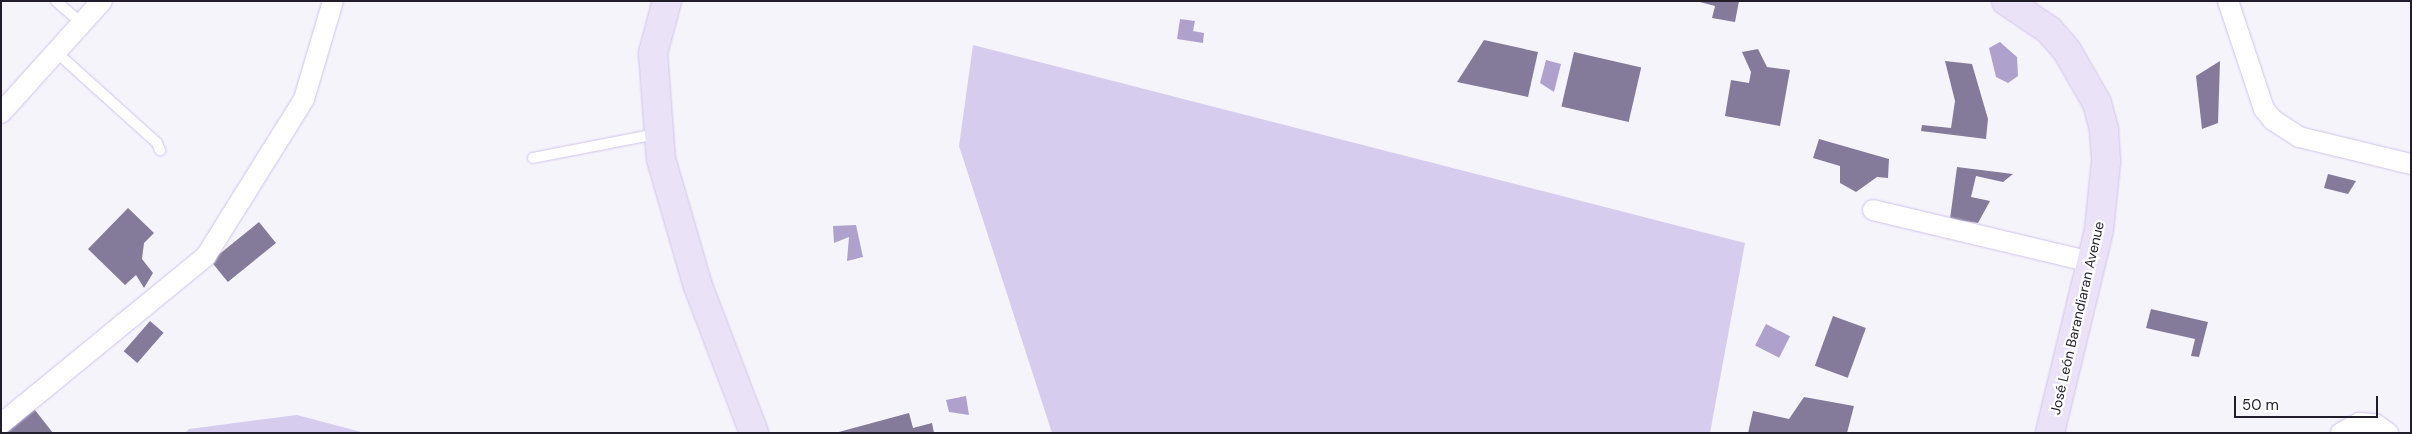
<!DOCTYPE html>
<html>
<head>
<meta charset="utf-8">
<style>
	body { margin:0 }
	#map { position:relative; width:2412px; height:434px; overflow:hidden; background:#f6f4fb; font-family:"DM Sans",sans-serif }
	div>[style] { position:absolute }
	.green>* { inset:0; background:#d6ccee }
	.water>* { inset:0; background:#aea2cd; transform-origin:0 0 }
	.building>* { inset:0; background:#837b99; transform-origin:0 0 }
	.roads { filter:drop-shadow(0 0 1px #cfc5e7) drop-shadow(0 0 1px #cfc5e7) }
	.lane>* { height:10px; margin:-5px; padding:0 5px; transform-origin:5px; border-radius:5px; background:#fff }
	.street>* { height:20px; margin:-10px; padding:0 10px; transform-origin:10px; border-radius:10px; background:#fff }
	.secondary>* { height:28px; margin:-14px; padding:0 14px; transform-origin:14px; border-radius:14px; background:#eae3f8 }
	span { translate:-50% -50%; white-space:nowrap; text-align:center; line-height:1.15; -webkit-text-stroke:4.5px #fff; paint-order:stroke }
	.street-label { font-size:14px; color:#211d2a }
	.frame { position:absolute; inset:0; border:2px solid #211d2a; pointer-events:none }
	.scale { position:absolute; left:2234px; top:396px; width:144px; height:22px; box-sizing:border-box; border:2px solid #211d2a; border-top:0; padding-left:6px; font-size:15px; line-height:18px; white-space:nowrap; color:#211d2a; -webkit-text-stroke:4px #fff; paint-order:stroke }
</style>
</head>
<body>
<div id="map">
	<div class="green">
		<i style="clip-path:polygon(973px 45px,1745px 243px,1710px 433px,1052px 433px,959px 146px)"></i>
		<i style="clip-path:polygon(297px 415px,365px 433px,185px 433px,189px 429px)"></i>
	</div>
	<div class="water">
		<i style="clip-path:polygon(1180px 19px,1195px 21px,1193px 31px,1204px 33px,1203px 43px,1177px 39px)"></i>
		<i style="clip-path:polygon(2000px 42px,2017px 57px,2018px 76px,2008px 83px,1996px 77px,1989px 48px)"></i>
		<i style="clip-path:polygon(1546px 60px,1561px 64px,1554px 92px,1540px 83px)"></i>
		<i style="clip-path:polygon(856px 225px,863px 257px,847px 261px,849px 237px,834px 243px,833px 226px)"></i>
		<i style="left:1766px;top:324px;width:27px;height:24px;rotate:27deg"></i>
		<i style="clip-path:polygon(966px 396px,969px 415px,949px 412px,946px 400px)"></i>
	</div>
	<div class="building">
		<i style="clip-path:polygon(1696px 1px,1739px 1px,1735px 22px,1712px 18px,1715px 6px)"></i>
		<i style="clip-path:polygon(1484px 40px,1538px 52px,1528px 97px,1457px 82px)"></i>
		<i style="clip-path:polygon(1758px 49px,1767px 67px,1790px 70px,1780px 126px,1725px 116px,1731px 80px,1749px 83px,1751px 72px,1742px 52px)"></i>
		<i style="left:1574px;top:52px;width:69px;height:56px;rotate:13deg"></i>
		<i style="clip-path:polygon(1945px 61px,1972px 64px,1988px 119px,1986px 139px,1921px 131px,1922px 125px,1951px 128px,1955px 101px)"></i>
		<i style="clip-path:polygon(2220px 61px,2218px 123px,2202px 129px,2196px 76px)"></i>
		<i style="clip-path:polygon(1819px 139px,1889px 159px,1888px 178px,1877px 177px,1856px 192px,1840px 183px,1840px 166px,1813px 158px)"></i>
		<i style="clip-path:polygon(1957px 167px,2013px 174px,2003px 182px,1976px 176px,1971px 197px,1990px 201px,1978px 223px,1950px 219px)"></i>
		<i style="clip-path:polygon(2328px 174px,2356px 181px,2348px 194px,2324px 188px)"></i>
		<i style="clip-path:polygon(128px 208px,154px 233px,144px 243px,142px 259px,153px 273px,144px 288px,136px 275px,125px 285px,88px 249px)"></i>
		<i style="left:259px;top:222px;width:27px;height:62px;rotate:51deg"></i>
		<i style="clip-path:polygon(2151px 309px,2208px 322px,2199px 357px,2191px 356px,2195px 339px,2146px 328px)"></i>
		<i style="left:1833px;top:316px;width:35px;height:53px;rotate:20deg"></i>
		<i style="left:150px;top:321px;width:18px;height:40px;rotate:41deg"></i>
		<i style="clip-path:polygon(1804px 397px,1854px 406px,1847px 433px,1748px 433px,1753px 411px,1789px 419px)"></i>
		<i style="clip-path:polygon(31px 405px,53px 433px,1px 433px)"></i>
		<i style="clip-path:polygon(909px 413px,913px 428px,932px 423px,934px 433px,835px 433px)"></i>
	</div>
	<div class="roads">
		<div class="lane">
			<i style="left:56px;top:1px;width:35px;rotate:41deg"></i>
			<i style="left:55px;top:51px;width:137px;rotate:42deg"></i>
			<i style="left:157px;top:143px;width:8px;rotate:67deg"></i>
			<i style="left:533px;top:158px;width:126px;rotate:-11deg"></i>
		</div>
		<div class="street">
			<i style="left:2228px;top:1px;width:114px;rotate:71.6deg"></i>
			<i style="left:2264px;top:109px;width:14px;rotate:51deg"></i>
			<i style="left:2273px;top:120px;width:31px;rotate:33deg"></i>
			<i style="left:2299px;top:137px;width:115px;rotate:13.6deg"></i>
			<i style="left:1px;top:113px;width:151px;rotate:-48deg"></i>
			<i style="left:1873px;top:210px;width:225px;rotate:13.4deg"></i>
			<i style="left:1px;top:424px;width:265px;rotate:-39.3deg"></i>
			<i style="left:206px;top:256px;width:185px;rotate:-58deg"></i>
			<i style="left:304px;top:99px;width:102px;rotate:-73.5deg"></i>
			<i style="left:2341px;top:433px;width:21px;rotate:-29deg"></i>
			<i style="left:2359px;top:423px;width:16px;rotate:4deg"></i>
			<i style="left:2375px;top:424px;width:16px;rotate:35deg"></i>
		</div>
		<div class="secondary">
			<i style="left:667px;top:1px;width:54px;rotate:105.1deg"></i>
			<i style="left:653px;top:53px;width:106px;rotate:85.7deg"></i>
			<i style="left:661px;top:159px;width:132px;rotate:73.8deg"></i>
			<i style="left:698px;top:286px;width:157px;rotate:69.1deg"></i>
			<i style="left:2006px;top:1px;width:52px;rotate:34deg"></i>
			<i style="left:2049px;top:30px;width:28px;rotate:49deg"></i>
			<i style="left:2067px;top:51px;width:60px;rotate:60deg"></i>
			<i style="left:2097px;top:103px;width:28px;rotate:75deg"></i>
			<i style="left:2104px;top:130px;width:32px;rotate:86deg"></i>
			<i style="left:2106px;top:162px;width:68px;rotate:95.9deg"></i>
			<i style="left:2099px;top:230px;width:209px;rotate:103.6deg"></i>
		</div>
	</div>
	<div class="street-label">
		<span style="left:2077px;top:318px;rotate:-77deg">José León Barandiaran Avenue</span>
	</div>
	<div class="frame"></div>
	<div class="scale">50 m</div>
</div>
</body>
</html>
